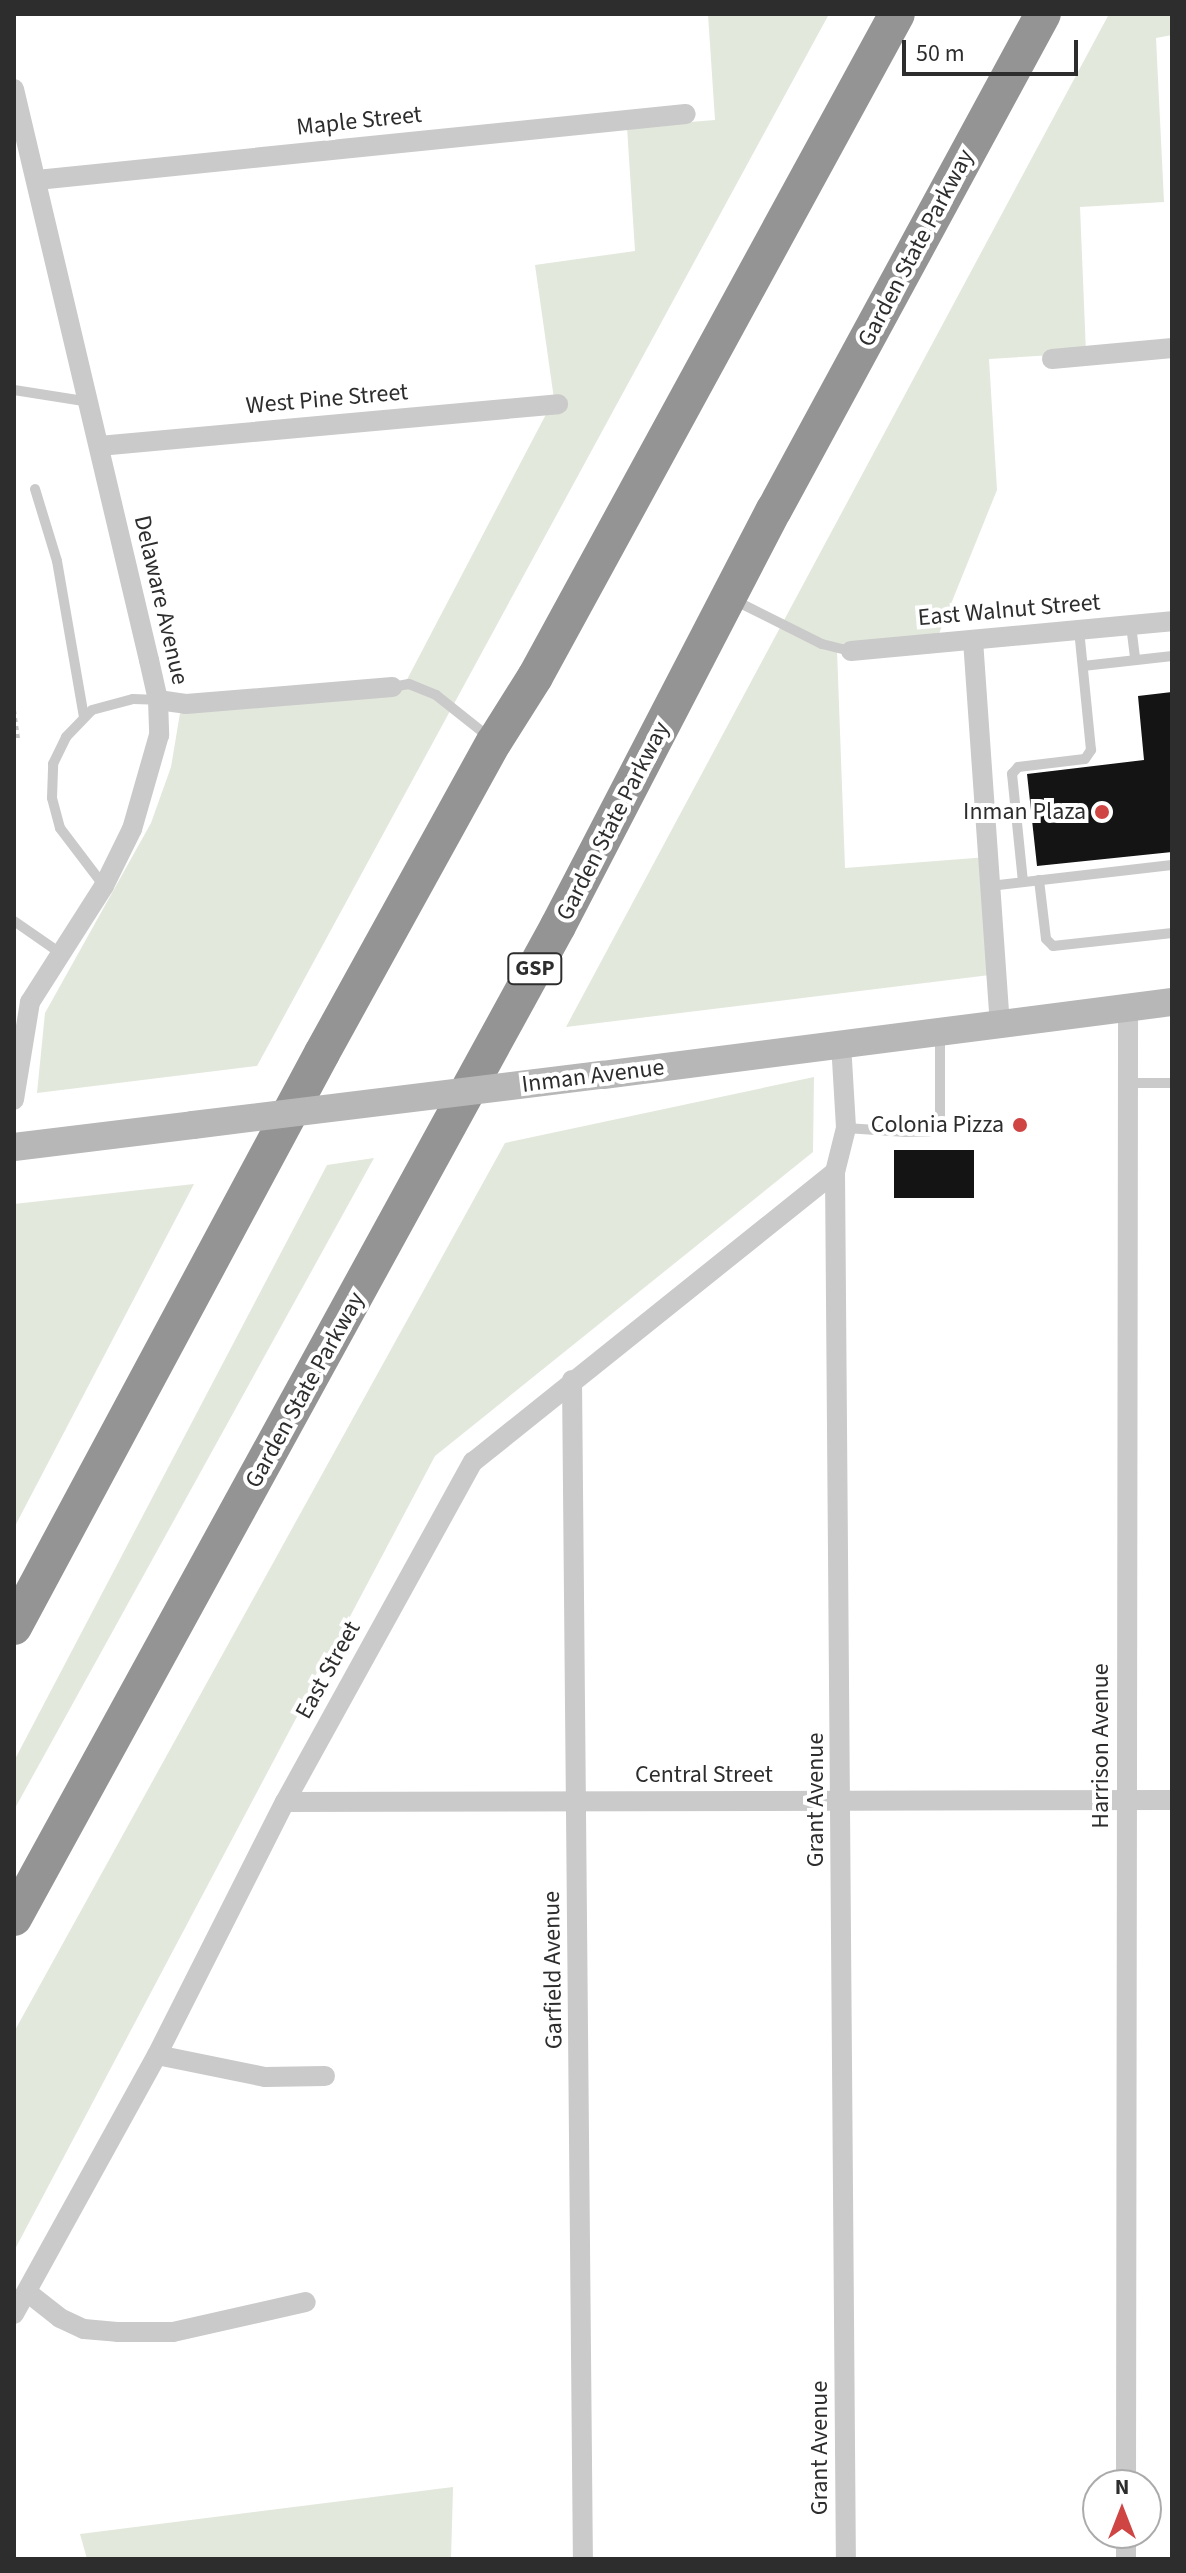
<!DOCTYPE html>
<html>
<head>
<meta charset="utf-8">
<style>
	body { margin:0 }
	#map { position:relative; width:1186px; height:2573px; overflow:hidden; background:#fff; font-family:"Source Sans 3",sans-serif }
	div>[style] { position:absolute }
	.green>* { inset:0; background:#e2e8dc }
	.building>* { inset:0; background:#141414; transform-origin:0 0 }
	.path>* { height:4px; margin-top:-2px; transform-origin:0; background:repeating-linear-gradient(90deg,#c7c7c7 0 4px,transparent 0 8px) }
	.lane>* { height:10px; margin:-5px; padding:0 5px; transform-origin:5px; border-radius:5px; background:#cacaca }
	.street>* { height:20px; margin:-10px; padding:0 10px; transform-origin:10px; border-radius:10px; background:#cacaca }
	.secondary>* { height:28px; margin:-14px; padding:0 14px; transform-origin:14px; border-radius:14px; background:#b7b7b7 }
	.highway>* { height:36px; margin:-18px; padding:0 18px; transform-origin:18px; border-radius:18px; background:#949494 }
	.secondary-bridge>* { height:28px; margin:-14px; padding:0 14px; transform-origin:14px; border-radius:14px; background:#b7b7b7 }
	.dots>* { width:22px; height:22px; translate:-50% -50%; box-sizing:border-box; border:4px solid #fff; border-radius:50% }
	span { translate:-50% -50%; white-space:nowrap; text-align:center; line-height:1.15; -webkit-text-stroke:8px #fff; paint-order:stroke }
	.shield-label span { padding:2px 6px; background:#fff; border:2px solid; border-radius:6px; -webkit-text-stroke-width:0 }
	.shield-label { font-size:22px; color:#2d2d2d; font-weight:700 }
	.street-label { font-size:24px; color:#2d2d2d }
	.poi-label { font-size:24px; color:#2d2d2d }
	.right { translate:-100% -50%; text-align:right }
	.frame { position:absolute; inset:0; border:16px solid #2d2d2d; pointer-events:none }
	.north { position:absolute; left:1082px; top:2469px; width:80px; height:80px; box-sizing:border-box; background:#fff; border:2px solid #ababab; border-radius:50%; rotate:0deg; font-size:22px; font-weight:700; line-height:32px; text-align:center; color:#2d2d2d }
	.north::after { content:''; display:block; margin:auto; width:28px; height:36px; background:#cf4544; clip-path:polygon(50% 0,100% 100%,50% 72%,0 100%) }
	.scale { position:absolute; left:902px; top:40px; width:176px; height:36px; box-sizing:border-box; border:4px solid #2d2d2d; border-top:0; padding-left:10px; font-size:24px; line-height:28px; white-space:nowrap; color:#2d2d2d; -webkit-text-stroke:6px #fff; paint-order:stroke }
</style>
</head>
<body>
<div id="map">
	<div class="green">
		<i style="clip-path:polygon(708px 14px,829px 14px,257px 1066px,37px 1093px,45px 1013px,151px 823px,171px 767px,181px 707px,401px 691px,554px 399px,535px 265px,635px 251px,627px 127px,715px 120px)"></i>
		<i style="clip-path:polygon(1109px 14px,1172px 14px,1172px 35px,1156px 38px,1164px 202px,1080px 207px,1086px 353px,989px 359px,997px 490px,936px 641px,837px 650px,845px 868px,988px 857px,998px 974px,566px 1027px)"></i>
		<i style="clip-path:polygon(814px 1077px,813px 1152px,435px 1456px,14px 2251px,14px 2032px,505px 1143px)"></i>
		<i style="clip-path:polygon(374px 1158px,14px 1810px,14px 1761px,327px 1165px)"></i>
		<i style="clip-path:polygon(194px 1184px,14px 1528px,14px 1204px)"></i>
		<i style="clip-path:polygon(453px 2487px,451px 2559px,87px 2559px,80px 2534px)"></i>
	</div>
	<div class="building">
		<i style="clip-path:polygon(1172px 692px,1172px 852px,1037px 866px,1027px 774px,1144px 760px,1138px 696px)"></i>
		<i style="left:894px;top:1150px;width:80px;height:48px"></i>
	</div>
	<div class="path">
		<i style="left:14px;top:710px;width:29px;rotate:82deg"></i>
	</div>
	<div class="lane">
		<i style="left:14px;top:390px;width:77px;rotate:9deg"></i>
		<i style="left:35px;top:489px;width:75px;rotate:73deg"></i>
		<i style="left:57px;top:561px;width:158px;rotate:80.2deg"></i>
		<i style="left:736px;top:601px;width:96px;rotate:26.6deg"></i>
		<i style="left:822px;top:644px;width:30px;rotate:14deg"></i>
		<i style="left:1131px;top:625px;width:35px;rotate:83deg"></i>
		<i style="left:1083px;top:666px;width:90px;rotate:-6.4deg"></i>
		<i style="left:392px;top:687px;width:17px;rotate:-10deg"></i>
		<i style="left:409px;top:684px;width:29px;rotate:22deg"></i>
		<i style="left:436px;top:695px;width:69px;rotate:38.5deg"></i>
		<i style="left:1039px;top:880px;width:59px;rotate:83.2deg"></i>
		<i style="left:1046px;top:939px;width:10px;rotate:45deg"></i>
		<i style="left:1053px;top:946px;width:120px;rotate:-6.2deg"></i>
		<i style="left:1023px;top:882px;width:109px;rotate:-95.8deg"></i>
		<i style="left:1012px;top:774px;width:9px;rotate:-49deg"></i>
		<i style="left:1018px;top:767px;width:67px;rotate:-6.8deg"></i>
		<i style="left:1085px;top:759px;width:11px;rotate:-56deg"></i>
		<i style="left:1091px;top:750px;width:121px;rotate:-95.7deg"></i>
		<i style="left:104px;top:886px;width:73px;rotate:-127.2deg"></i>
		<i style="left:60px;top:828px;width:31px;rotate:-105deg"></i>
		<i style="left:52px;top:798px;width:34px;rotate:-88deg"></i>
		<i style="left:53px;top:764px;width:30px;rotate:-64deg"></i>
		<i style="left:66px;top:737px;width:37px;rotate:-46deg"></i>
		<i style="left:92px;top:710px;width:42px;rotate:-15deg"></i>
		<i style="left:133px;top:699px;width:25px;rotate:2deg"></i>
		<i style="left:990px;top:886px;width:183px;rotate:-6.6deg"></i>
		<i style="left:14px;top:921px;width:56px;rotate:34.8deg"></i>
		<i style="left:1128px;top:1083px;width:44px"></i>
		<i style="left:846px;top:1128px;width:60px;rotate:3.8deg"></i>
		<i style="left:906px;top:1132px;width:24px;rotate:-2deg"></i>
		<i style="left:930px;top:1131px;width:9px;rotate:-36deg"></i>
		<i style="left:937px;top:1126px;width:7px;rotate:-63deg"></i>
		<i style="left:940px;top:1120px;width:86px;rotate:-90deg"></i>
	</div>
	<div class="street">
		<i style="left:14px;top:89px;width:587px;rotate:76.7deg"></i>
		<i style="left:149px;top:660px;width:41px;rotate:77.3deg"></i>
		<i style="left:158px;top:700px;width:35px;rotate:88deg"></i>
		<i style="left:159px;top:735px;width:98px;rotate:106deg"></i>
		<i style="left:132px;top:829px;width:64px;rotate:116.2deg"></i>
		<i style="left:104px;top:886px;width:138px;rotate:122.5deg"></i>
		<i style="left:30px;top:1002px;width:99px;rotate:99.3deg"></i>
		<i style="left:37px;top:180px;width:652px;rotate:-5.81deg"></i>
		<i style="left:1052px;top:359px;width:121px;rotate:-5.2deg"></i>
		<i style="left:99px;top:446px;width:461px;rotate:-5.2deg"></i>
		<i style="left:973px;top:640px;width:385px;rotate:86deg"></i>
		<i style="left:851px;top:651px;width:322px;rotate:-5.3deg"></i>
		<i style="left:158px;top:700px;width:28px;rotate:8deg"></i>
		<i style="left:186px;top:704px;width:207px;rotate:-4.7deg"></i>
		<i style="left:841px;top:1043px;width:85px;rotate:86.6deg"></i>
		<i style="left:846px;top:1128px;width:45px;rotate:104deg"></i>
		<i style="left:835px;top:1172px;width:1387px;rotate:89.55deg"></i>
		<i style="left:572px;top:1380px;width:1179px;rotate:89.47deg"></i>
		<i style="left:285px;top:1802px;width:887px;rotate:-0.13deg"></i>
		<i style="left:157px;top:2055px;width:110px;rotate:11.5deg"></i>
		<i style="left:265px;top:2077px;width:60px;rotate:-1deg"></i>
		<i style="left:27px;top:2292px;width:42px;rotate:38.2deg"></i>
		<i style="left:60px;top:2318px;width:26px;rotate:25deg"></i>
		<i style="left:84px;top:2329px;width:33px;rotate:5deg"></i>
		<i style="left:117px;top:2332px;width:56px"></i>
		<i style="left:173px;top:2332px;width:136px;rotate:-12.7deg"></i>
		<i style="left:14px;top:2314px;width:296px;rotate:-61.1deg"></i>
		<i style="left:157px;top:2055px;width:284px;rotate:-63.2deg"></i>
		<i style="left:285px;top:1802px;width:389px;rotate:-61.1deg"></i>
		<i style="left:473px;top:1462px;width:464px;rotate:-38.7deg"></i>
		<i style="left:1126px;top:2485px;width:1477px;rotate:-89.92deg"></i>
		<i style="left:1126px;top:2559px;width:26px;rotate:-90deg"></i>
	</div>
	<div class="secondary">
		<i style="left:603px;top:1075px;width:574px;rotate:-7.31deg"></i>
		<i style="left:14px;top:1147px;width:180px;rotate:-7deg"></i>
	</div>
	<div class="highway">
		<i style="left:14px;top:1627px;width:651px;rotate:-61.78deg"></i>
		<i style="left:322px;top:1053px;width:355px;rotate:-61.1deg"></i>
		<i style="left:494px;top:742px;width:77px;rotate:-57.8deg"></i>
		<i style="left:535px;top:677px;width:755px;rotate:-61.37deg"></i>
		<i style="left:14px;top:1918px;width:1131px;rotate:-61.26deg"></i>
		<i style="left:558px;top:926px;width:469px;rotate:-62.6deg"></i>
		<i style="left:774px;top:510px;width:564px;rotate:-61.53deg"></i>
	</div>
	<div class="secondary-bridge">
		<i style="left:193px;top:1125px;width:413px;rotate:-7deg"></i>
	</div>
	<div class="dots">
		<i style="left:1102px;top:812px;background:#cf4544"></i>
		<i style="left:1020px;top:1125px;background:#cf4544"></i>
	</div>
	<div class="shield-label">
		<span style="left:535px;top:969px">GSP</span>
	</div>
	<div class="street-label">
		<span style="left:359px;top:121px;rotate:-6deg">Maple Street</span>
		<span style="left:916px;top:248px;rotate:-62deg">Garden State Parkway</span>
		<span style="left:327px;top:399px;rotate:-5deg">West Pine Street</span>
		<span style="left:161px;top:600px;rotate:77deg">Delaware Avenue</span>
		<span style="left:1009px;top:610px;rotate:-5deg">East Walnut Street</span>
		<span style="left:613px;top:821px;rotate:-63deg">Garden State Parkway</span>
		<span style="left:593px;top:1076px;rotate:-7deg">Inman Avenue</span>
		<span style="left:305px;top:1390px;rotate:-61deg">Garden State Parkway</span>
		<span style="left:328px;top:1670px;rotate:-61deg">East Street</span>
		<span style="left:1101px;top:1746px;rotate:-90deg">Harrison Avenue</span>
		<span style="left:704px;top:1775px">Central Street</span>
		<span style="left:816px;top:1800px;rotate:-90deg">Grant Avenue</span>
		<span style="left:553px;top:1970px;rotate:-91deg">Garfield Avenue</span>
		<span style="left:820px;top:2448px;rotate:-90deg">Grant Avenue</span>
	</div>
	<div class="poi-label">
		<span class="right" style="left:1086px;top:812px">Inman Plaza</span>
		<span class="right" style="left:1004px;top:1125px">Colonia Pizza</span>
	</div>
	<div class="frame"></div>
	<div class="north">N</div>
	<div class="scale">50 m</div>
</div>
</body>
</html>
